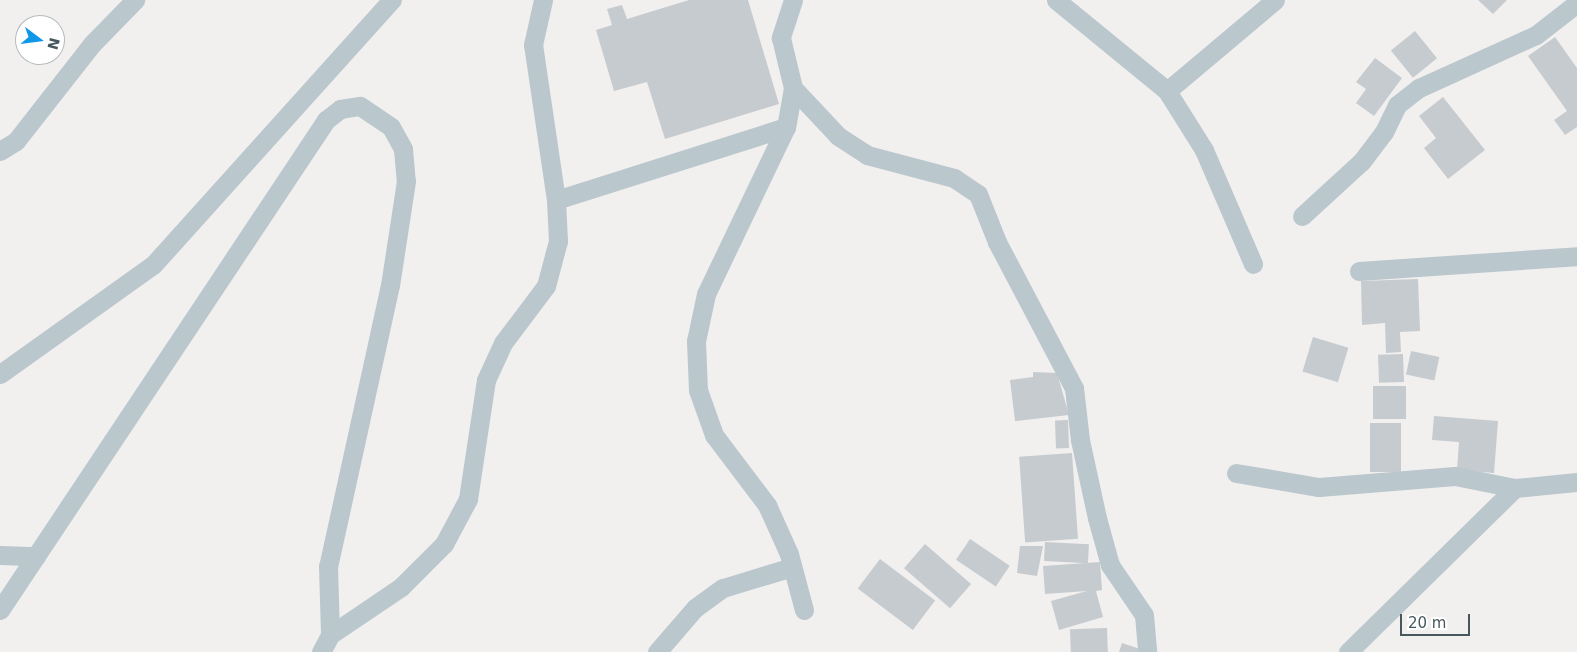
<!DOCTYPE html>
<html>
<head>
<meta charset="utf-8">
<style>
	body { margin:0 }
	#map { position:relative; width:1577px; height:652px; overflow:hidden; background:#f2efef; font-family:"DejaVu Sans",sans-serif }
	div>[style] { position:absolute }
	.building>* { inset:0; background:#c6cbcf; transform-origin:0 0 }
	.minor>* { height:19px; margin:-9.5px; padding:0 9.5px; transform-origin:9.5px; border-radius:9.5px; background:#bac7cd }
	span { translate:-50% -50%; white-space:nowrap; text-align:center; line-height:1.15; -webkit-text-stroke:4.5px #fff; paint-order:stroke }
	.north { position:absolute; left:15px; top:15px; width:50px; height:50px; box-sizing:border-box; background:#fff; border:1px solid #b5bcbe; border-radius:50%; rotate:105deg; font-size:14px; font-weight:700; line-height:20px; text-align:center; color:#46575d }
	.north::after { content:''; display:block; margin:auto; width:18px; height:22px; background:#1197ea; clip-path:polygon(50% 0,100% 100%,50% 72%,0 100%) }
	.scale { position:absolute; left:1400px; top:614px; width:70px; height:22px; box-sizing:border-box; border:2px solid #46575d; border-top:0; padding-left:6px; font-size:15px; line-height:18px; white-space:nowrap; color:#46575d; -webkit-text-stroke:4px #fff; paint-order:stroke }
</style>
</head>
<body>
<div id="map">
	<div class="building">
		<i style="clip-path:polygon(689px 0,748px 0,779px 104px,665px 139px,647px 82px,614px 91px,596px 30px,612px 25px,607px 9px,622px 5px,627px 19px)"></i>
		<i style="clip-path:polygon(1478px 0,1507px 0,1493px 14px)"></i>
		<i style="left:1415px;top:31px;width:35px;height:31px;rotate:51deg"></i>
		<i style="clip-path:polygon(1555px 37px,1577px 68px,1577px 127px,1565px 135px,1554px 120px,1567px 111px,1528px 56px)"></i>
		<i style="clip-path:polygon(1375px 58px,1402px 78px,1374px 116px,1356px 103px,1366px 89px,1356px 82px)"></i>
		<i style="clip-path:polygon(1443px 97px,1485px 150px,1448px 179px,1424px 148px,1436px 138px,1419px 116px)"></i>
		<i style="clip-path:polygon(1418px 279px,1420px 331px,1400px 332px,1401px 352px,1386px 353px,1385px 323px,1362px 325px,1361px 281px)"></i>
		<i style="left:1313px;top:337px;width:37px;height:36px;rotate:17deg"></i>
		<i style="left:1411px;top:351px;width:29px;height:24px;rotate:12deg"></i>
		<i style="left:1403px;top:354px;width:28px;height:25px;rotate:88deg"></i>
		<i style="clip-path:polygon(1033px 372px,1057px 373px,1069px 415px,1015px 421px,1010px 380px,1033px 377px)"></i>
		<i style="left:1373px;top:386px;width:33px;height:33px"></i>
		<i style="clip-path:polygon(1434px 416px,1498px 421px,1494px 473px,1457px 470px,1459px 442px,1432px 440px)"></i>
		<i style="left:1068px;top:420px;width:28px;height:13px;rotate:88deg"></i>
		<i style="left:1370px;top:423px;width:31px;height:49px"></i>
		<i style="left:1072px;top:453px;width:86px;height:53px;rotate:86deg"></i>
		<i style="left:970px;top:539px;width:48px;height:25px;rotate:34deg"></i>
		<i style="left:1045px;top:542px;width:44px;height:19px;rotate:3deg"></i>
		<i style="left:925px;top:544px;width:61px;height:32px;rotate:41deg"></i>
		<i style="clip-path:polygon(1020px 546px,1043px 546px,1037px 576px,1017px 573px)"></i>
		<i style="left:880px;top:559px;width:69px;height:37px;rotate:37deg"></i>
		<i style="clip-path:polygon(1100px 562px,1102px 590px,1096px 591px,1103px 617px,1059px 630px,1051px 601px,1087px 591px,1045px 594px,1043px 566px)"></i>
		<i style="left:1107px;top:628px;width:24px;height:37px;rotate:88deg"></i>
		<i style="clip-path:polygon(1122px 643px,1143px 650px,1143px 652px,1119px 652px)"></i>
	</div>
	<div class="minor">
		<i style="left:793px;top:0;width:40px;rotate:108deg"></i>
		<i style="left:781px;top:38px;width:51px;rotate:76.5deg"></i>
		<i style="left:793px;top:88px;width:40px;rotate:100deg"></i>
		<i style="left:786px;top:127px;width:185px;rotate:115.6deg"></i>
		<i style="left:706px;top:294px;width:48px;rotate:102deg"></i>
		<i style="left:696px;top:341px;width:49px;rotate:87.7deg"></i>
		<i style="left:698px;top:390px;width:48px;rotate:70.4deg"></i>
		<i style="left:714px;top:435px;width:88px;rotate:52.9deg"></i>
		<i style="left:767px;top:505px;width:54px;rotate:65.8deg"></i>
		<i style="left:789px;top:554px;width:58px;rotate:75deg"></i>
		<i style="left:1056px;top:0;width:144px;rotate:39.3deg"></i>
		<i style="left:1167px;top:91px;width:70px;rotate:57.9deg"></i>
		<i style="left:1204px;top:150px;width:124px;rotate:66.7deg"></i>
		<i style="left:793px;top:88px;width:66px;rotate:46.8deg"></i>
		<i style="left:838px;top:136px;width:35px;rotate:33deg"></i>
		<i style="left:867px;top:155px;width:90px;rotate:14.8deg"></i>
		<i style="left:954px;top:178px;width:29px;rotate:34deg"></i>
		<i style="left:978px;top:194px;width:52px;rotate:68.4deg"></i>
		<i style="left:997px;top:242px;width:165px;rotate:62.2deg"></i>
		<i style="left:1074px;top:388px;width:52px;rotate:83.4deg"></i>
		<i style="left:1080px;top:440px;width:80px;rotate:77.7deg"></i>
		<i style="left:1097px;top:518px;width:49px;rotate:74.5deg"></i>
		<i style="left:1110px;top:565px;width:60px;rotate:55.8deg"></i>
		<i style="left:1144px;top:615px;width:37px;rotate:85deg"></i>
		<i style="left:1167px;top:91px;width:141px;rotate:-40.1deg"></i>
		<i style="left:0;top:151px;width:19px;rotate:-32deg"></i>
		<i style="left:16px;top:141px;width:123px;rotate:-51.9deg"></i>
		<i style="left:92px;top:44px;width:62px;rotate:-45.7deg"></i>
		<i style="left:556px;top:200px;width:241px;rotate:-17.6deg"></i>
		<i style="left:1302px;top:216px;width:81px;rotate:-42.5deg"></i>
		<i style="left:1362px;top:161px;width:36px;rotate:-53deg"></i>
		<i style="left:1384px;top:132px;width:30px;rotate:-64deg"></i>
		<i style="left:1397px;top:105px;width:28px;rotate:-38deg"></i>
		<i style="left:1419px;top:88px;width:128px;rotate:-24.4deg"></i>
		<i style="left:1536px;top:35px;width:52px;rotate:-38deg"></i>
		<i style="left:1359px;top:271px;width:219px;rotate:-3.9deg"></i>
		<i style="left:0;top:374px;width:188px;rotate:-35.5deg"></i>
		<i style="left:153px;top:265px;width:357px;rotate:-48deg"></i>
		<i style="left:1236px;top:473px;width:84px;rotate:9.6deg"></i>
		<i style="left:1319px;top:487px;width:136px;rotate:-4.6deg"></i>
		<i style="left:1455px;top:476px;width:61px;rotate:11.3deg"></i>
		<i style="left:0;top:555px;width:36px;rotate:2deg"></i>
		<i style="left:0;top:610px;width:589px;rotate:-56.36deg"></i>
		<i style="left:326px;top:120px;width:18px;rotate:-38deg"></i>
		<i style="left:340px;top:109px;width:20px;rotate:-9deg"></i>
		<i style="left:360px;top:106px;width:37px;rotate:34deg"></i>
		<i style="left:391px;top:127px;width:25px;rotate:61deg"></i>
		<i style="left:403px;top:149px;width:32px;rotate:85deg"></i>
		<i style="left:406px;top:181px;width:105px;rotate:98.7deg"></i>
		<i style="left:390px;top:285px;width:288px;rotate:102.4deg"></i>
		<i style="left:328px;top:566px;width:69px;rotate:88.3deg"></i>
		<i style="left:330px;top:635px;width:86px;rotate:-34.1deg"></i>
		<i style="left:401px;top:587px;width:61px;rotate:-45deg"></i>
		<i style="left:444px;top:544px;width:51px;rotate:-61.9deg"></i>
		<i style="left:468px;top:499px;width:120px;rotate:-81.4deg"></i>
		<i style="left:486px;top:380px;width:41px;rotate:-65.3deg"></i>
		<i style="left:503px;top:343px;width:71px;rotate:-53deg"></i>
		<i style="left:546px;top:286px;width:47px;rotate:-75.1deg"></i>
		<i style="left:558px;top:241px;width:41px;rotate:-92.8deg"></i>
		<i style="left:556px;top:200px;width:157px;rotate:-98.4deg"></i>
		<i style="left:533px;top:45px;width:46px;rotate:-77.5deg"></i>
		<i style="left:321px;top:652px;width:19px;rotate:-62deg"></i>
		<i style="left:657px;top:652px;width:58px;rotate:-49.2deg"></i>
		<i style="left:695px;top:608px;width:34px;rotate:-36deg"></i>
		<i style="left:723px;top:588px;width:72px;rotate:-16.9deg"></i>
		<i style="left:1348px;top:652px;width:234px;rotate:-44.5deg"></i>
		<i style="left:1515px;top:488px;width:62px;rotate:-5.5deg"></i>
	</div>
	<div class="north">N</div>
	<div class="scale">20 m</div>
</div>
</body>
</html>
